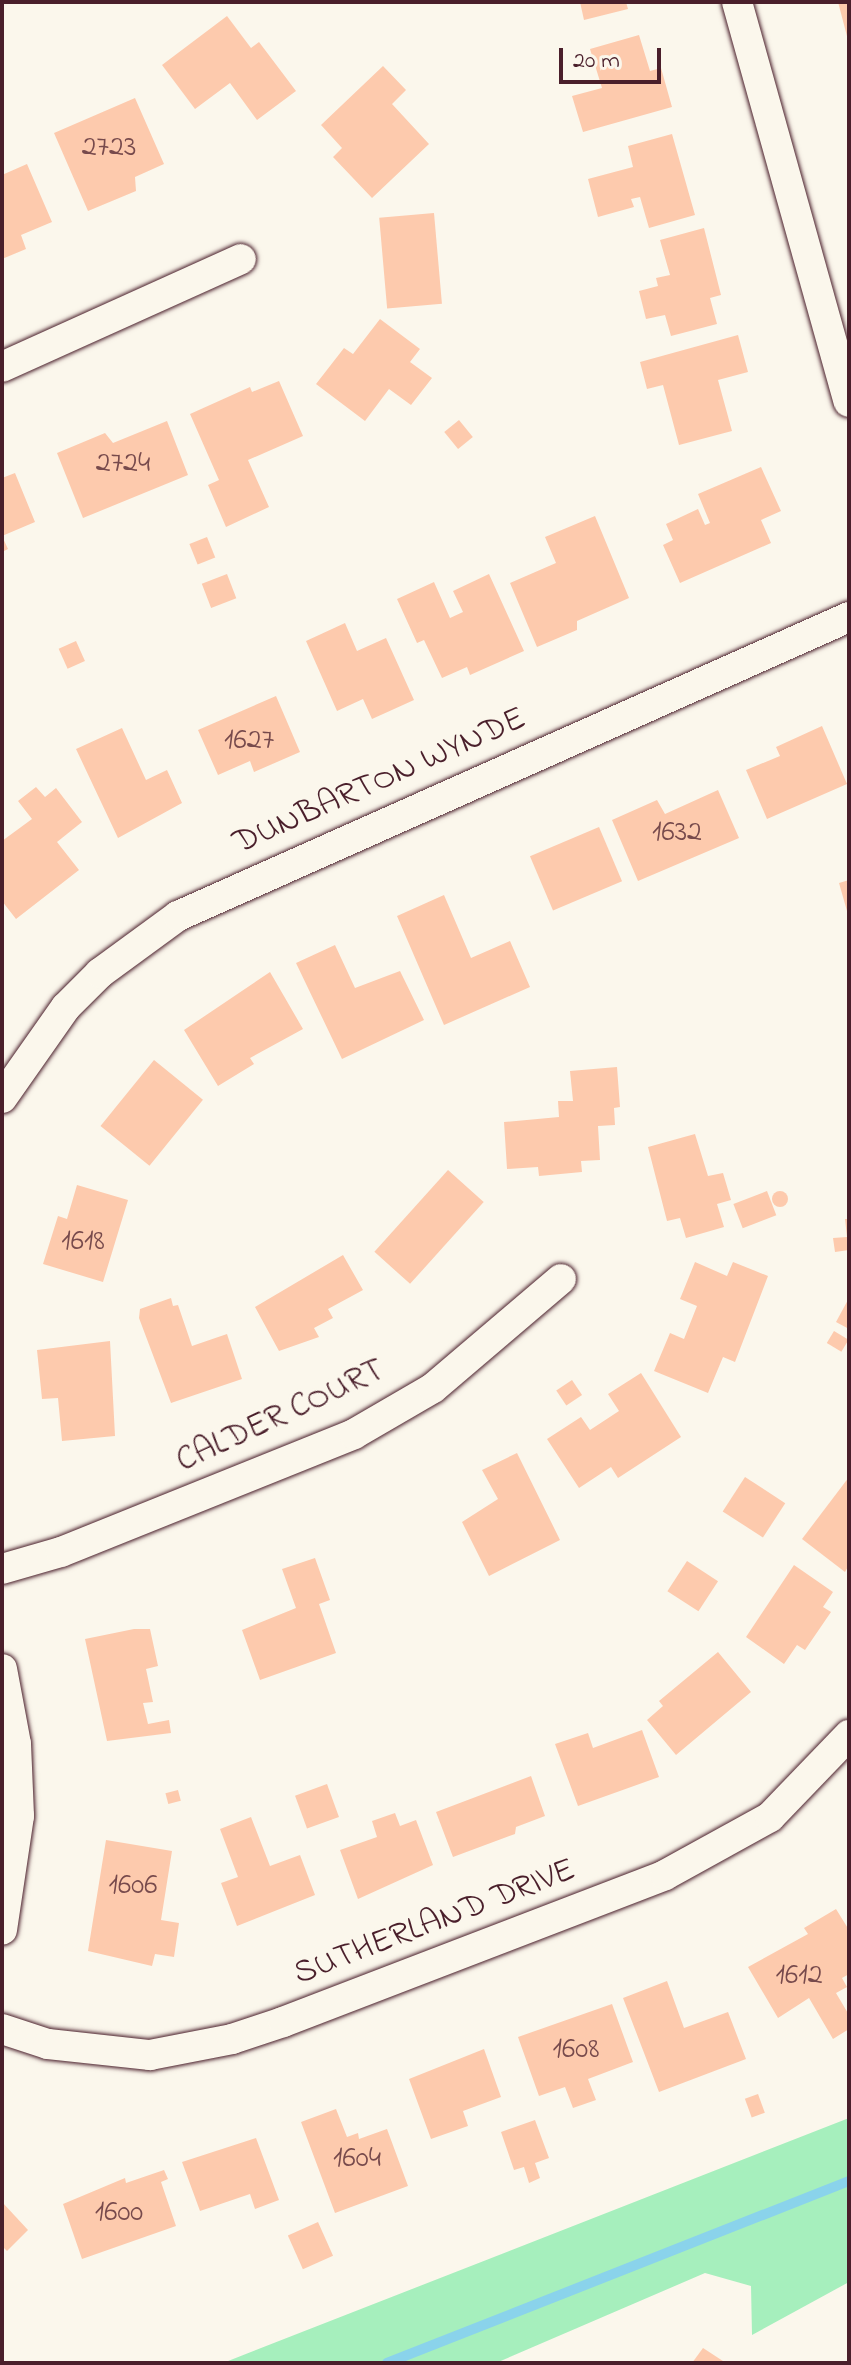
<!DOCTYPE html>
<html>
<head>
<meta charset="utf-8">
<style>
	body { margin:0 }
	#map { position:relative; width:851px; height:2365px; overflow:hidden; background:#fbf7ec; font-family:"Indie Flower",sans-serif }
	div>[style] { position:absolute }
	.green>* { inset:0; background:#a6efbd }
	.stream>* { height:10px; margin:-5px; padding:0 5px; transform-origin:5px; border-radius:5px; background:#8ad3eb }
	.building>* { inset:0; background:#fdcaad; transform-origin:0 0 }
	.round { border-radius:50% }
	.roads { filter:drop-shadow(0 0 2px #4a1f2b) drop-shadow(0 0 2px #4a1f2b) }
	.street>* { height:30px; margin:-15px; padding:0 15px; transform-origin:15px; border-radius:15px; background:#fbf7ec }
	span { translate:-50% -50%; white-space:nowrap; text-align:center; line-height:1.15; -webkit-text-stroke:6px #fbf7ec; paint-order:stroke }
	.number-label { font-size:30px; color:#774a4c }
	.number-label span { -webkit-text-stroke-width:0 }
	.street-label { font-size:34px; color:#4a1f2b }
	.frame { position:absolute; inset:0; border:4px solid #4a1f2b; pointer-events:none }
	.scale { position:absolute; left:559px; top:48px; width:102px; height:36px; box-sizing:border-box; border:4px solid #4a1f2b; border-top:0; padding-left:10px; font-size:24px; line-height:28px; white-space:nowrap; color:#4a1f2b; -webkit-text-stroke:6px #fbf7ec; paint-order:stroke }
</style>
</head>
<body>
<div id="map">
	<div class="green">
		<i style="clip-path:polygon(849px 2118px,849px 2282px,752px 2335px,751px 2286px,705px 2273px,496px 2363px,223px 2363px)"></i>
	</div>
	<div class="stream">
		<i style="left:387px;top:2363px;width:497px;rotate:-21.5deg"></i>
	</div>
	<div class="building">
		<i style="clip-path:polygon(580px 2px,626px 2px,628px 9px,584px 20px)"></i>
		<i style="clip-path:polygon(838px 2px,849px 2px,849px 40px,848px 40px)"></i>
		<i style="clip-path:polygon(227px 16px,251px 48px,259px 42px,296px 91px,257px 120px,230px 83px,195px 109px,162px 65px)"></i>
		<i style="clip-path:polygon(639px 35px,650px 71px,661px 68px,672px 107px,583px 132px,572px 96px,602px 88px,590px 49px)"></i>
		<i style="clip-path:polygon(383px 66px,406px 90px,392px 104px,429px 144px,372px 198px,333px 157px,342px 148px,321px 125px)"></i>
		<i style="clip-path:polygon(135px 98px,164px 164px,135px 177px,136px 191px,88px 211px,54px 133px)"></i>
		<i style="clip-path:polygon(672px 134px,695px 215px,649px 228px,640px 197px,631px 199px,634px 207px,598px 217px,588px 179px,633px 167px,628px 146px)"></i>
		<i style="clip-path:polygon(27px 164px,52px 222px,21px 235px,26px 249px,2px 259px,2px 175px)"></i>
		<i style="left:434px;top:213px;width:91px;height:55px;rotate:85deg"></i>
		<i style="clip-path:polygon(704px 228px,721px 295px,710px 298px,717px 324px,671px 336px,665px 315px,646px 319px,639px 291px,658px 286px,656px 278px,670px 275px,660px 240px)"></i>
		<i style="clip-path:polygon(380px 319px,420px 349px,410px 362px,432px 378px,411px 405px,389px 389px,365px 421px,316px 384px,344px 348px,353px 354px)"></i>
		<i style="clip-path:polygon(738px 335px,748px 372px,718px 380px,732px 431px,679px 445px,663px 385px,647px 389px,640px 362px)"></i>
		<i style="clip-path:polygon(279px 381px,303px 436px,248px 460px,269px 507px,226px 527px,208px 485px,219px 480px,190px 414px,250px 387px,252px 392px)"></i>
		<i style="left:459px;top:420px;width:22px;height:19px;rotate:51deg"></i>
		<i style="clip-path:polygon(167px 421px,188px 475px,83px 518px,57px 453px,105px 433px,113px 443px)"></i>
		<i style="clip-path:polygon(761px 467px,781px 511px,761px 520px,771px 543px,680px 583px,663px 545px,673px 540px,666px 524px,698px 509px,705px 525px,710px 523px,698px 494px)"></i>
		<i style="clip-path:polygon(15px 473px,35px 522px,2px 536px,8px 549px,2px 552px,2px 478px)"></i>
		<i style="clip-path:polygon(595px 516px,629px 598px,577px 621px,577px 630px,537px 647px,510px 583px,556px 563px,545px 537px)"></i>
		<i style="left:207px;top:537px;width:22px;height:19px;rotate:68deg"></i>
		<i style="left:227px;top:574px;width:26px;height:27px;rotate:69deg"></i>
		<i style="clip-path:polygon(489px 574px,524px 651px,470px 675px,467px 667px,442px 678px,424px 640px,417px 643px,397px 599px,434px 582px,450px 618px,463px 612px,453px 591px)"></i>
		<i style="clip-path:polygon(345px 623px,357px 651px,386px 638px,414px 700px,372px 719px,363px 699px,337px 711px,306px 641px)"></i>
		<i style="left:76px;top:641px;width:22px;height:19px;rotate:66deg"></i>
		<i style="clip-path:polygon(276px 696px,300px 752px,254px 772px,250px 761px,218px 775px,198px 730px)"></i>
		<i style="clip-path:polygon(822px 726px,847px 784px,767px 819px,746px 770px,780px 756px,776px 747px)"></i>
		<i style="clip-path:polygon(122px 728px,146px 780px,167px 770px,182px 803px,118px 838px,76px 749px)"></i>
		<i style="clip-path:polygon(36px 787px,45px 797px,56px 788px,82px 822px,57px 842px,79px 870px,16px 919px,2px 901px,2px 841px,32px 819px,18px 801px)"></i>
		<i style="clip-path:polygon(718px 790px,739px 838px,638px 881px,612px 820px,657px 800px,665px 814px)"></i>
		<i style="left:599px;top:827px;width:59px;height:75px;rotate:67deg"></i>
		<i style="clip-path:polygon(849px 880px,849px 918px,839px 883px)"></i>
		<i style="clip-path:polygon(444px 895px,471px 958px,510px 941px,530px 987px,444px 1025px,397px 916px)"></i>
		<i style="clip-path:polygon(335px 945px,355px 988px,400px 971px,424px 1020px,342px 1059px,296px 963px)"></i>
		<i style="clip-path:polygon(270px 972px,303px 1029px,250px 1058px,254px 1064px,218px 1086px,184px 1030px)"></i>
		<i style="left:154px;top:1060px;width:63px;height:85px;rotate:39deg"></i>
		<i style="clip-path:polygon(617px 1067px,620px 1107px,614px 1108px,615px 1125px,598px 1126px,600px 1160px,581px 1161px,582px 1172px,539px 1176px,538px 1167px,507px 1169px,504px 1122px,559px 1117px,558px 1101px,573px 1101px,570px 1071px)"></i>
		<i style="clip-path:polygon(695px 1134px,708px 1176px,723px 1173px,731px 1200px,717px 1204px,724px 1227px,686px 1238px,680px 1218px,667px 1221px,648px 1147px)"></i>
		<i style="left:448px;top:1170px;width:48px;height:110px;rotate:42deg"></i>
		<i style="clip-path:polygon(77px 1185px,128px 1200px,103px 1282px,43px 1264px,58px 1216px,67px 1219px)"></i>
		<i class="round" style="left:772px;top:1191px;width:16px;height:16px"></i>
		<i style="left:767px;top:1191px;width:26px;height:36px;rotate:69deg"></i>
		<i style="clip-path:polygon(845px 1219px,849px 1219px,849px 1250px,835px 1252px,833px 1238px,847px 1237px)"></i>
		<i style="clip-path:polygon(343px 1255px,363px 1290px,328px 1309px,333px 1318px,314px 1328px,319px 1337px,279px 1351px,255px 1307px)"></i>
		<i style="clip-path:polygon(695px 1262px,727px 1276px,733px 1262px,768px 1276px,735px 1362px,723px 1357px,708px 1393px,654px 1371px,670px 1333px,684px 1339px,697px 1306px,680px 1299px)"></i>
		<i style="clip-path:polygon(171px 1298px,173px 1306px,178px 1305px,192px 1346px,227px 1334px,242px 1379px,171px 1403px,139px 1318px,140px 1309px)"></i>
		<i style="clip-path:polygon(849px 1298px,849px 1329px,836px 1322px)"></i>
		<i style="left:834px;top:1331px;width:17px;height:14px;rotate:31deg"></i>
		<i style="clip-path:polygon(110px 1341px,115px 1436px,62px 1441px,58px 1398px,42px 1399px,37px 1350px)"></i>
		<i style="clip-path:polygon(641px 1373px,681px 1437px,618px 1478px,611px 1467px,579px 1488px,547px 1439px,581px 1417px,590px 1430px,619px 1411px,608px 1394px)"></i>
		<i style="left:572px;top:1380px;width:18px;height:19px;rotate:56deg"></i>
		<i style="clip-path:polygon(517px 1453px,560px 1540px,489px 1576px,462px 1522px,498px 1499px,482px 1470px)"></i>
		<i style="left:745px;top:1477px;width:48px;height:41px;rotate:33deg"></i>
		<i style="clip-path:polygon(849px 1477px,849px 1565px,845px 1572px,802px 1539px)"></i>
		<i style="clip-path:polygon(315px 1558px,330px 1600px,319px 1604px,336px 1653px,260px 1680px,242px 1630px,296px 1608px,282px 1569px)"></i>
		<i style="left:687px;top:1561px;width:37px;height:36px;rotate:33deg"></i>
		<i style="clip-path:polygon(794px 1565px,833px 1592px,823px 1607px,831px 1612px,805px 1650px,797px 1645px,784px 1664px,746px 1637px)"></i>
		<i style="clip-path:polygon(134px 1629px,150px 1629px,158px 1666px,146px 1669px,153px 1702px,143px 1703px,148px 1724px,169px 1720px,171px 1733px,107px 1741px,85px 1639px)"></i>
		<i style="clip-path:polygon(718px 1652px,751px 1692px,676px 1755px,647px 1720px,663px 1706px,659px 1701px)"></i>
		<i style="clip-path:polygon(642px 1730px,659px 1777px,578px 1806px,555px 1744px,588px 1733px,593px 1748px)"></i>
		<i style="clip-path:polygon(531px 1776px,545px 1816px,516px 1827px,515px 1834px,453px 1857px,436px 1812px)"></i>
		<i style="left:327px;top:1784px;width:35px;height:34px;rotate:70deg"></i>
		<i style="left:178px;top:1790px;width:11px;height:13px;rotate:75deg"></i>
		<i style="clip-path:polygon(395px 1813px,400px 1826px,416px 1820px,433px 1865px,358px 1899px,340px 1850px,377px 1837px,372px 1821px)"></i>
		<i style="clip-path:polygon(251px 1817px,270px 1866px,300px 1855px,315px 1895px,237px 1926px,221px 1883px,238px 1877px,220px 1829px)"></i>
		<i style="clip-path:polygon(106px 1840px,172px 1851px,161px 1920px,179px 1923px,174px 1957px,155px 1954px,152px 1966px,88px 1951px)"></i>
		<i style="clip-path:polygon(836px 1909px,849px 1930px,849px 1974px,842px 1978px,847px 1987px,836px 1993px,849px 2015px,849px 2029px,833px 2039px,809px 1998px,778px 2018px,748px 1967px,808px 1934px,804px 1928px)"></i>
		<i style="clip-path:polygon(667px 1981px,684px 2028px,728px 2012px,746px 2059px,659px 2092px,623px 1998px)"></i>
		<i style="clip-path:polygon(612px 2004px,633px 2062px,588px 2079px,596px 2100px,573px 2108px,565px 2087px,539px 2096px,518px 2037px)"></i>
		<i style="clip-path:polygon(484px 2049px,501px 2097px,463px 2111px,468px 2126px,431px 2139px,409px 2079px)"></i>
		<i style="left:758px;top:2094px;width:20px;height:14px;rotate:70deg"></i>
		<i style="clip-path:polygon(336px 2109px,347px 2137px,358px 2133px,359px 2139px,387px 2129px,408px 2186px,335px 2213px,301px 2122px)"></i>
		<i style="clip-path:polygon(535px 2120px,549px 2158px,535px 2163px,540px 2178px,529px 2183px,524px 2167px,514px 2170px,501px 2132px)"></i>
		<i style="clip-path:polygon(256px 2138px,279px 2200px,255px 2209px,250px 2194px,200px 2211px,182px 2162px)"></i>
		<i style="clip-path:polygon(164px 2170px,168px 2179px,161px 2182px,176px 2226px,82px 2259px,63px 2204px,125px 2178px,126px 2183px)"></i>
		<i style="clip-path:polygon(2px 2202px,28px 2230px,7px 2251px,2px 2246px)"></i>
		<i style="left:318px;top:2222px;width:37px;height:33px;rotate:66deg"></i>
		<i style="clip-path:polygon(703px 2348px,726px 2363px,692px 2363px)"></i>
	</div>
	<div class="roads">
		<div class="street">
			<i style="left:737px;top:2px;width:415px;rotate:74.4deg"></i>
			<i style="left:2px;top:367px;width:262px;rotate:-24.3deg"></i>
			<i style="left:2px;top:1098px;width:111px;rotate:-54.9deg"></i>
			<i style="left:66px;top:1007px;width:48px;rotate:-45deg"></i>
			<i style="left:100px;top:973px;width:97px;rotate:-36.2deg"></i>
			<i style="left:178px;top:916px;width:735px;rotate:-24.02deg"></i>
			<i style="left:2px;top:1569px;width:61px;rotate:-16.1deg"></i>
			<i style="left:61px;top:1552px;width:316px;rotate:-21.9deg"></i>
			<i style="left:354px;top:1434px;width:91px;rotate:-30.2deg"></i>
			<i style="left:433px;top:1388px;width:168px;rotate:-40.4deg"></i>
			<i style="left:2px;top:1669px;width:76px;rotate:79.4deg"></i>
			<i style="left:16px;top:1744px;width:72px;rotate:87.6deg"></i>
			<i style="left:19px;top:1816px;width:115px;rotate:98.5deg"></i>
			<i style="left:2px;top:2029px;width:48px;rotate:18.1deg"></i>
			<i style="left:48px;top:2044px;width:103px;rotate:6.2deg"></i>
			<i style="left:150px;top:2055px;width:84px;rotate:-11deg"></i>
			<i style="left:232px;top:2039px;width:54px;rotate:-18.4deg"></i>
			<i style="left:283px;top:2022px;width:409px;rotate:-21deg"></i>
			<i style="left:665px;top:1875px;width:120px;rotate:-28.9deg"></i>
			<i style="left:770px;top:1817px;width:114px;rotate:-46.1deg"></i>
		</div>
	</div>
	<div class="number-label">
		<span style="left:109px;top:148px">2723</span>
		<span style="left:123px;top:464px">2724</span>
		<span style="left:249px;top:741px">1627</span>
		<span style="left:677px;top:833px">1632</span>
		<span style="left:83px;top:1242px">1618</span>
		<span style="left:133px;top:1886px">1606</span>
		<span style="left:799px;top:1976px">1612</span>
		<span style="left:576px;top:2050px">1608</span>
		<span style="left:357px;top:2159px">1604</span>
		<span style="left:119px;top:2213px">1600</span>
	</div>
	<div class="street-label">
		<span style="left:380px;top:782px;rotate:-24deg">DUNBARTON WYNDE</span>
		<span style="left:281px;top:1417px;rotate:-25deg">CALDER COURT</span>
		<span style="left:435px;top:1923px;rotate:-21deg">SUTHERLAND DRIVE</span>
	</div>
	<div class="frame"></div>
	<div class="scale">20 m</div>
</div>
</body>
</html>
